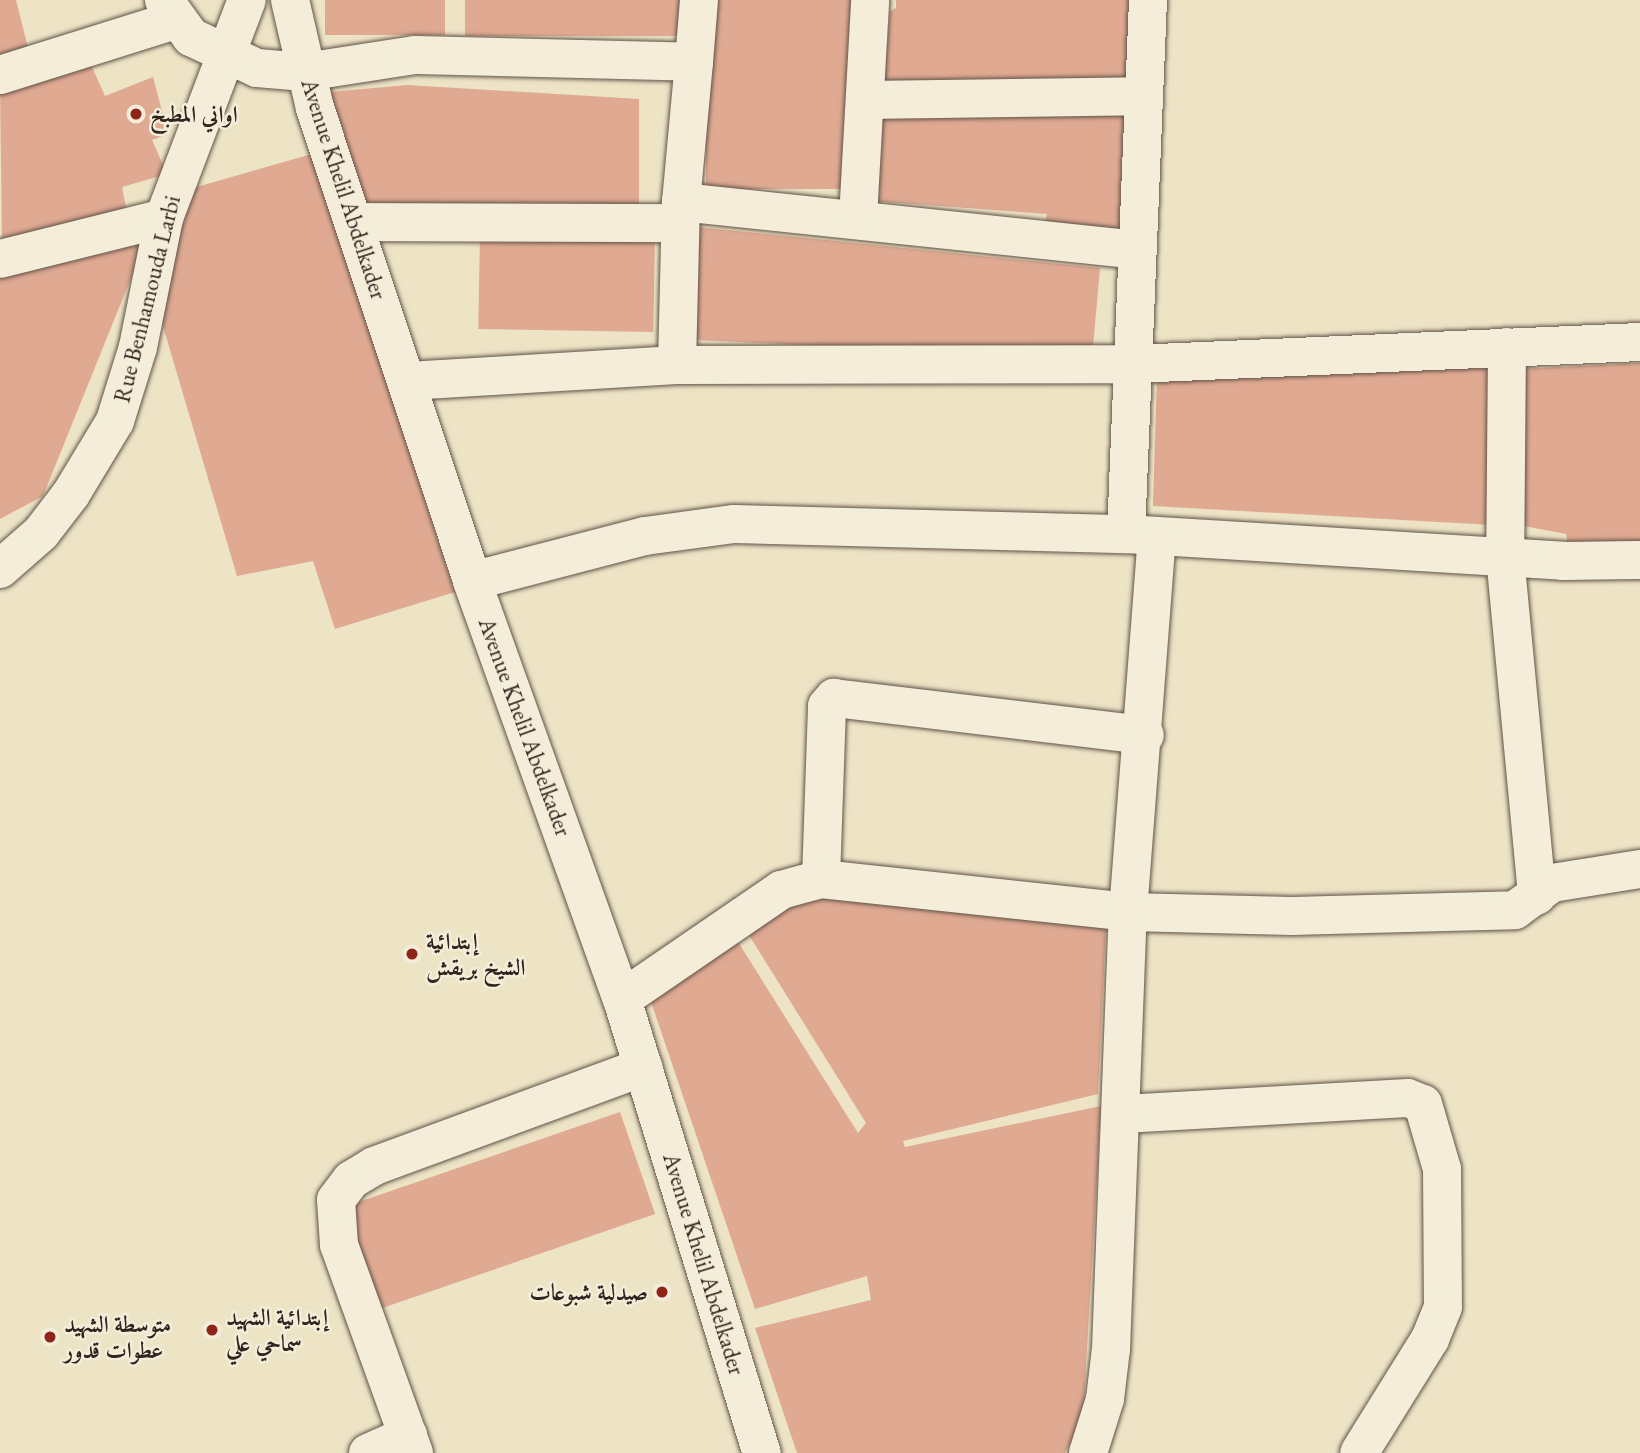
<!DOCTYPE html>
<html>
<head>
<meta charset="utf-8">
<style>
	body { margin:0 }
	#map { position:relative; width:1640px; height:1453px; overflow:hidden; background:#ede3c5; font-family:"EB Garamond",Amiri,serif }
	div>[style] { position:absolute }
	.building>* { inset:0; background:#e0a992; transform-origin:0 0 }
	.roads { filter:drop-shadow(0 0 2px #605347) drop-shadow(0 0 2px #605347) }
	.minor>* { height:38px; margin:-19px; padding:0 19px; transform-origin:19px; border-radius:19px; background:#f3edd9 }
	.dots>* { width:19px; height:19px; translate:-50% -50%; box-sizing:border-box; border:4px solid #f3edd9; border-radius:50% }
	span { translate:-50% -50%; white-space:nowrap; text-align:center; line-height:1.15; -webkit-text-stroke:5px #f3edd9; paint-order:stroke }
	.poi-label { font-size:23px; color:#31231d; font-weight:700 }
	.left { translate:0 -50%; text-align:left }
	.right { translate:-100% -50%; text-align:right }
	.street-label { font-size:23px; color:#31231d }
</style>
</head>
<body>
<div id="map">
	<div class="building">
		<i style="clip-path:polygon(0 0,16px 0,30px 56px,0 64px)"></i>
		<i style="left:325px;top:0;width:120px;height:35px"></i>
		<i style="left:465px;top:0;width:228px;height:36px"></i>
		<i style="left:706px;top:0;width:151px;height:189px"></i>
		<i style="clip-path:polygon(896px 0,1131px 0,1128px 86px,883px 94px,890px 11px,896px 8px)"></i>
		<i style="clip-path:polygon(87px 56px,105px 96px,153px 77px,168px 134px,152px 140px,167px 174px,122px 187px,128px 218px,2px 246px,0 84px)"></i>
		<i style="clip-path:polygon(407px 85px,639px 99px,639px 216px,360px 214px,319px 93px)"></i>
		<i style="clip-path:polygon(1129px 103px,1126px 232px,1043px 227px,1047px 214px,872px 201px,878px 107px)"></i>
		<i style="clip-path:polygon(312px 154px,455px 592px,335px 629px,313px 561px,237px 576px,159px 313px,167px 302px,155px 268px,193px 188px)"></i>
		<i style="clip-path:polygon(697px 227px,1100px 268px,1092px 358px,695px 340px)"></i>
		<i style="left:480px;top:232px;width:175px;height:97px;rotate:1deg"></i>
		<i style="clip-path:polygon(148px 236px,43px 496px,0 519px,0 269px)"></i>
		<i style="clip-path:polygon(1502px 362px,1492px 525px,1153px 506px,1157px 377px)"></i>
		<i style="clip-path:polygon(1640px 363px,1640px 548px,1569px 553px,1566px 534px,1514px 524px,1519px 369px)"></i>
		<i style="clip-path:polygon(797px 886px,1106px 924px,1098px 1094px,903px 1141px,905px 1147px,1101px 1106px,1083px 1418px,1065px 1453px,797px 1453px,755px 1328px,871px 1300px,867px 1276px,755px 1309px,647px 990px,733px 934px,858px 1133px,866px 1123px,742px 924px)"></i>
		<i style="left:620px;top:1112px;width:108px;height:294px;rotate:71deg"></i>
	</div>
	<div class="roads">
		<div class="minor">
			<i style="left:164px;top:0;width:46px;rotate:53.9deg"></i>
			<i style="left:191px;top:37px;width:73px;rotate:25.2deg"></i>
			<i style="left:257px;top:68px;width:48px;rotate:4.8deg"></i>
			<i style="left:305px;top:72px;width:111px;rotate:-8.8deg"></i>
			<i style="left:415px;top:55px;width:279px;rotate:1.4deg"></i>
			<i style="left:694px;top:62px;width:141px;rotate:95.3deg"></i>
			<i style="left:681px;top:202px;width:459px;rotate:6deg"></i>
			<i style="left:290px;top:0;width:111px;rotate:77deg"></i>
			<i style="left:315px;top:108px;width:498px;rotate:71.6deg"></i>
			<i style="left:472px;top:581px;width:444px;rotate:70.3deg"></i>
			<i style="left:622px;top:999px;width:475px;rotate:72.9deg"></i>
			<i style="left:694px;top:62px;width:62px;rotate:-85.4deg"></i>
			<i style="left:0;top:75px;width:184px;rotate:-17.4deg"></i>
			<i style="left:866px;top:100px;width:275px;rotate:-0.8deg"></i>
			<i style="left:858px;top:218px;width:218px;rotate:-86.8deg"></i>
			<i style="left:355px;top:222px;width:325px;rotate:0.2deg"></i>
			<i style="left:0;top:259px;width:169px;rotate:-14deg"></i>
			<i style="left:1507px;top:347px;width:209px;rotate:90.5deg"></i>
			<i style="left:1505px;top:556px;width:341px;rotate:84.6deg"></i>
			<i style="left:677px;top:365px;width:163px;rotate:-88.6deg"></i>
			<i style="left:408px;top:381px;width:269px;rotate:-3.4deg"></i>
			<i style="left:677px;top:365px;width:457px;rotate:-0.1deg"></i>
			<i style="left:1134px;top:364px;width:506px;rotate:-2.49deg"></i>
			<i style="left:1126px;top:534px;width:534px;rotate:-87.64deg"></i>
			<i style="left:0;top:569px;width:55px;rotate:-41.3deg"></i>
			<i style="left:41px;top:533px;width:49px;rotate:-52.4deg"></i>
			<i style="left:71px;top:494px;width:85px;rotate:-58.9deg"></i>
			<i style="left:115px;top:421px;width:77px;rotate:-72.7deg"></i>
			<i style="left:138px;top:347px;width:132px;rotate:-78.6deg"></i>
			<i style="left:164px;top:218px;width:233px;rotate:-69.2deg"></i>
			<i style="left:472px;top:581px;width:179px;rotate:-14.6deg"></i>
			<i style="left:645px;top:536px;width:90px;rotate:-7.7deg"></i>
			<i style="left:734px;top:524px;width:392px;rotate:1.5deg"></i>
			<i style="left:1126px;top:534px;width:438px;rotate:3.5deg"></i>
			<i style="left:1563px;top:561px;width:77px;rotate:-0.7deg"></i>
			<i style="left:821px;top:879px;width:173px;rotate:-88deg"></i>
			<i style="left:827px;top:706px;width:11px;rotate:-49deg"></i>
			<i style="left:834px;top:698px;width:313px;rotate:6.8deg"></i>
			<i style="left:622px;top:999px;width:193px;rotate:-34.4deg"></i>
			<i style="left:781px;top:890px;width:41px;rotate:-15.4deg"></i>
			<i style="left:821px;top:879px;width:309px;rotate:6.1deg"></i>
			<i style="left:1128px;top:912px;width:164px;rotate:1.4deg"></i>
			<i style="left:1292px;top:916px;width:223px;rotate:-1.5deg"></i>
			<i style="left:1515px;top:910px;width:46px;rotate:-36.1deg"></i>
			<i style="left:1552px;top:883px;width:89px;rotate:-9deg"></i>
			<i style="left:1123px;top:1114px;width:285px;rotate:-3.2deg"></i>
			<i style="left:1408px;top:1098px;width:16px;rotate:22deg"></i>
			<i style="left:1423px;top:1104px;width:68px;rotate:73.7deg"></i>
			<i style="left:1442px;top:1169px;width:138px;rotate:89.6deg"></i>
			<i style="left:1443px;top:1307px;width:35px;rotate:112deg"></i>
			<i style="left:1430px;top:1339px;width:134px;rotate:121.9deg"></i>
			<i style="left:368px;top:1453px;width:44px;rotate:-24.2deg"></i>
			<i style="left:414px;top:1453px;width:221px;rotate:-109.8deg"></i>
			<i style="left:339px;top:1245px;width:45px;rotate:-93.8deg"></i>
			<i style="left:336px;top:1200px;width:25px;rotate:-53deg"></i>
			<i style="left:351px;top:1180px;width:27px;rotate:-31deg"></i>
			<i style="left:374px;top:1166px;width:287px;rotate:-20.2deg"></i>
			<i style="left:1088px;top:1453px;width:57px;rotate:-72.5deg"></i>
			<i style="left:1105px;top:1399px;width:50px;rotate:-83.2deg"></i>
			<i style="left:1111px;top:1349px;width:437px;rotate:-87.8deg"></i>
			<i style="left:1128px;top:912px;width:375px;rotate:-85.6deg"></i>
		</div>
	</div>
	<div class="dots">
		<i style="left:136px;top:114px;background:#8f2418"></i>
		<i style="left:412px;top:954px;background:#8f2418"></i>
		<i style="left:662px;top:1292px;background:#8f2418"></i>
		<i style="left:212px;top:1330px;background:#8f2418"></i>
		<i style="left:50px;top:1337px;background:#8f2418"></i>
	</div>
	<div class="poi-label">
		<span class="left" style="left:150px;top:114px">اواني المطبخ</span>
		<span class="left" style="left:426px;top:954px">إبتدائية<br>الشيخ بريقش</span>
		<span class="right" style="left:648px;top:1292px">صيدلية شبوعات</span>
		<span class="left" style="left:226px;top:1330px">إبتدائية الشهيد<br>سماحي علي</span>
		<span class="left" style="left:64px;top:1337px">متوسطة الشهيد<br>عطوات قدور</span>
	</div>
	<div class="street-label">
		<span style="left:344px;top:189px;rotate:72deg">Avenue Khelil Abdelkader</span>
		<span style="left:147px;top:299px;rotate:-76deg">Rue Benhamouda Larbi</span>
		<span style="left:525px;top:727px;rotate:70deg">Avenue Khelil Abdelkader</span>
		<span style="left:704px;top:1264px;rotate:73deg">Avenue Khelil Abdelkader</span>
	</div>
</div>
</body>
</html>
